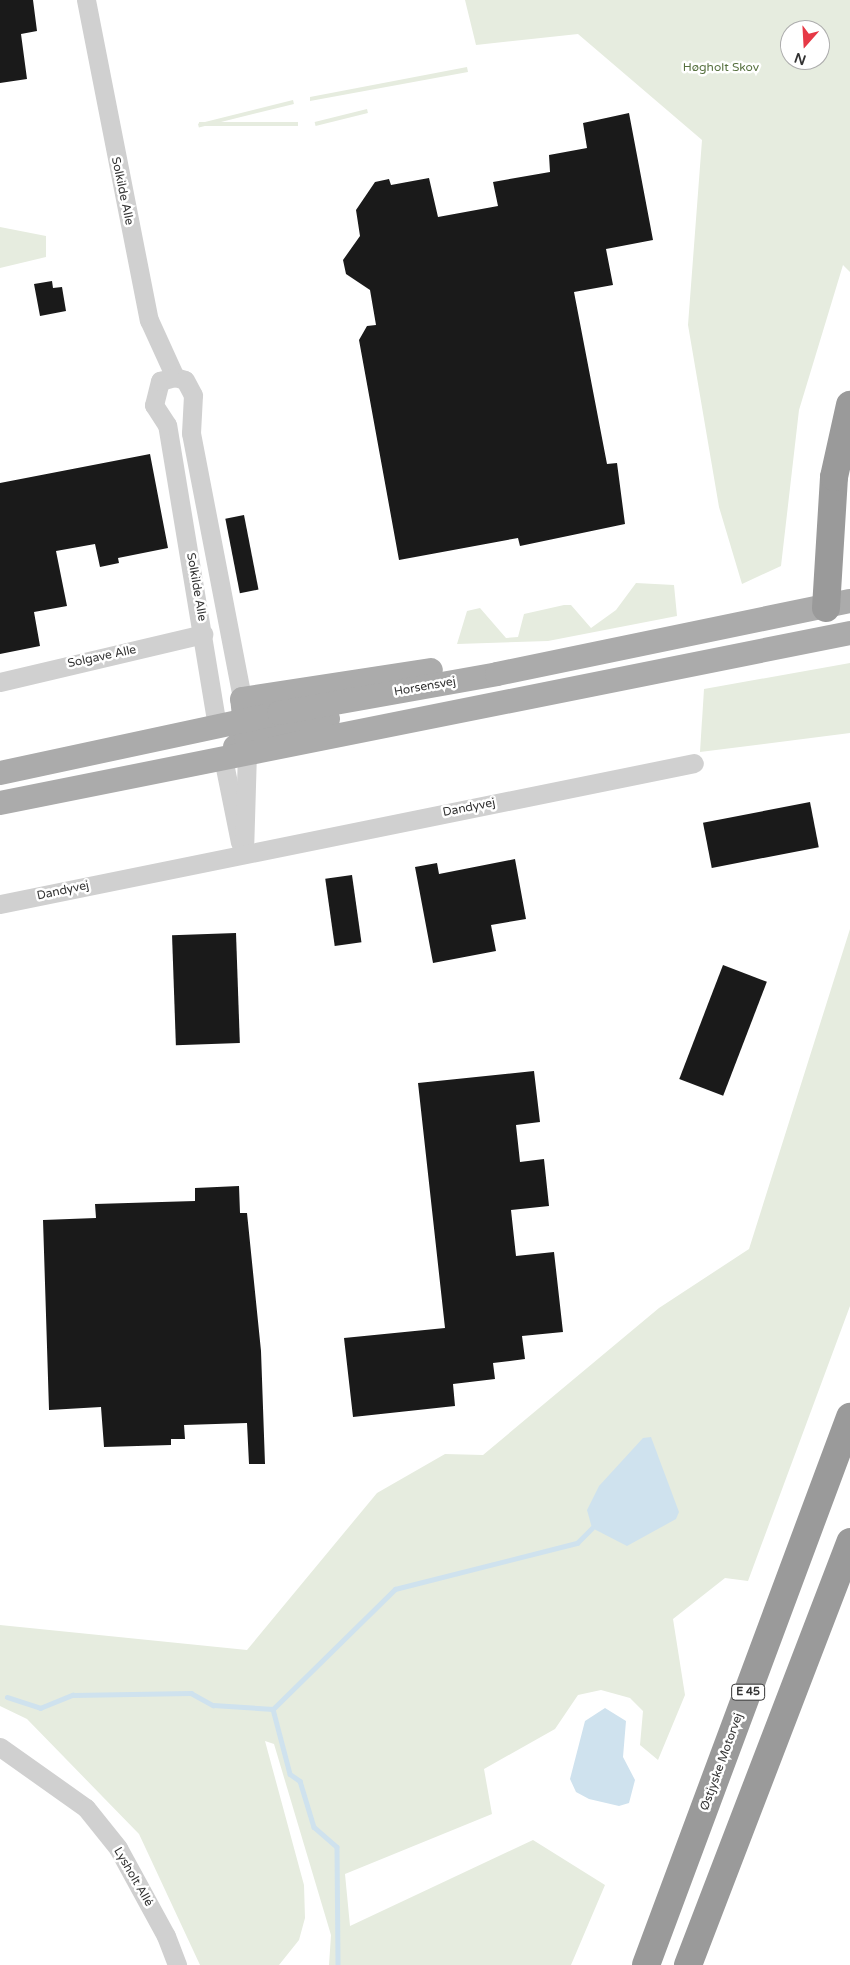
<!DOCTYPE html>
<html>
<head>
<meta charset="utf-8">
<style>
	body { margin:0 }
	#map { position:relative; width:850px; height:1965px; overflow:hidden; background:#fff; font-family:"Varela Round",sans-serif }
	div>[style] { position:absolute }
	.green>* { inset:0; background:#e6ecdf; transform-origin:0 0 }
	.water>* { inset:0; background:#cfe2ee }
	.stream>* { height:4.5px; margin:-2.25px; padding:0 2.25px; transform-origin:2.25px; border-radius:2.25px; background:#cfe2ee }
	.building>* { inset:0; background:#1a1a1a; transform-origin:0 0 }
	.minor>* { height:19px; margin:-9.5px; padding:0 9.5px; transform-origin:9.5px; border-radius:9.5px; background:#d0d0d0 }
	.major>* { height:24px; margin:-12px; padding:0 12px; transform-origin:12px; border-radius:12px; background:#ababab }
	.highway>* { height:28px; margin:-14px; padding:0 14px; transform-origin:14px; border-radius:14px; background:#9a9a9a }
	span { translate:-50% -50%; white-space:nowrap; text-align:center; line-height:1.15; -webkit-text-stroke:5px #fff; paint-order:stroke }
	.shield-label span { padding:1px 4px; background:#fff; border:1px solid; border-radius:4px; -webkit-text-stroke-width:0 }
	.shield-label { font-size:11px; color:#333; font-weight:700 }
	.park-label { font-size:12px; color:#56703f }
	.street-label { font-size:12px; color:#333 }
	.north { position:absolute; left:780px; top:20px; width:50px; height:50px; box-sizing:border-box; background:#fff; border:1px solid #adadad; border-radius:50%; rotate:199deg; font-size:14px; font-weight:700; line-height:20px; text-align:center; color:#333 }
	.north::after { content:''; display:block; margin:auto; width:18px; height:22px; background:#e63946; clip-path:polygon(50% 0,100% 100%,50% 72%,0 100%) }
</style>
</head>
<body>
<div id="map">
	<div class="green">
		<i style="clip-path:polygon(evenodd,465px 0,850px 0,850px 272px,843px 265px,799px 410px,781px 566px,742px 584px,719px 507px,688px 325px,702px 140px,578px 34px,476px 45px,465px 0,790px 30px,820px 30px,820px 60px,790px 60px,790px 30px)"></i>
		<i style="clip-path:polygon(467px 67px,468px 72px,310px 101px,310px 97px)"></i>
		<i style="left:293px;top:100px;width:4px;height:98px;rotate:76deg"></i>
		<i style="left:367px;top:109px;width:4px;height:54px;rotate:76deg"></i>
		<i style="left:298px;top:122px;width:4px;height:99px;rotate:90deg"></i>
		<i style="clip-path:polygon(0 227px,46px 236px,46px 257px,0 268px)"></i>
		<i style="clip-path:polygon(636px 583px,674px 585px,677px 616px,548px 641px,457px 644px,467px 611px,480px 608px,506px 638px,518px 637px,524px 614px,564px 605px,571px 605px,591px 628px,616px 610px)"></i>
		<i style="clip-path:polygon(850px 663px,850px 733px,700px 752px,704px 689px)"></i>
		<i style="clip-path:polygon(850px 929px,850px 1306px,748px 1581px,725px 1578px,673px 1619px,685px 1695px,658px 1760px,640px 1745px,643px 1711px,630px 1698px,601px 1690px,578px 1695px,555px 1729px,484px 1769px,492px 1814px,345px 1874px,350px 1926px,533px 1840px,605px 1885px,571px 1965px,329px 1965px,331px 1935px,274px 1744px,265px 1741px,304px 1885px,305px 1918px,299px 1940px,279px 1965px,200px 1965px,139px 1834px,27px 1719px,0 1706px,0 1625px,247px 1650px,377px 1493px,445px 1454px,483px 1455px,659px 1308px,749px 1249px)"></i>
	</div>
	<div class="water">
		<i style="clip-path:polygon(651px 1437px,679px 1512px,676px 1519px,627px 1546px,592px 1528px,587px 1510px,599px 1486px,643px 1438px)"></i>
		<i style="clip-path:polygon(605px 1708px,626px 1721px,623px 1757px,635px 1780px,629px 1803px,619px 1806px,589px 1799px,576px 1792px,570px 1779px,585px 1721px)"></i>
	</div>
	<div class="stream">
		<i style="left:7px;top:1697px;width:35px;rotate:18deg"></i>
		<i style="left:40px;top:1708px;width:35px;rotate:-22deg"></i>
		<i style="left:73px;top:1695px;width:118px;rotate:-1deg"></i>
		<i style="left:191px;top:1693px;width:25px;rotate:29deg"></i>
		<i style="left:213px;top:1705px;width:60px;rotate:3.8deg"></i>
		<i style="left:273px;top:1709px;width:171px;rotate:-44.5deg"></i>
		<i style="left:395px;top:1589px;width:188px;rotate:-14.2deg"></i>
		<i style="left:577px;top:1543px;width:21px;rotate:-45deg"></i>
		<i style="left:273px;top:1709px;width:67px;rotate:75.3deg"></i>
		<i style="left:290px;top:1774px;width:12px;rotate:35deg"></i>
		<i style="left:300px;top:1781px;width:48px;rotate:73.1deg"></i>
		<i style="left:314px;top:1827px;width:30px;rotate:41deg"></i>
		<i style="left:337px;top:1847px;width:118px;rotate:89.5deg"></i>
	</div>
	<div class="building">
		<i style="clip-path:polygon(0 0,33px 0,37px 31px,21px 34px,27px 79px,0 83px)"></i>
		<i style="clip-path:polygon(629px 113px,653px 240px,606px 249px,613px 285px,574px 292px,607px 464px,617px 463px,625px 524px,520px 546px,518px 538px,399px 560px,359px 340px,367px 326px,376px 325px,370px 290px,346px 274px,343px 260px,360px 236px,356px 210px,375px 182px,389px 179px,391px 185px,429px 178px,438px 217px,498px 206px,493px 182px,550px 172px,549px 155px,587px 148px,583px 123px)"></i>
		<i style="clip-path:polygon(52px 281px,53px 288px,62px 287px,66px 311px,40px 316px,34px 284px)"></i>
		<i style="clip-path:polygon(150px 454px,168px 548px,118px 558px,119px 563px,100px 567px,95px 544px,56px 551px,67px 606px,34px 612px,40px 646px,0 654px,0 483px)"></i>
		<i style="left:244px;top:515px;width:76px;height:19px;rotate:79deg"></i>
		<i style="left:810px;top:802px;width:46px;height:109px;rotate:79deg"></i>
		<i style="clip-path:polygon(515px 859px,526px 919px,491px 925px,496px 951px,433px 963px,415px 867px,437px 863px,439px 874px)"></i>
		<i style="left:352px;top:875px;width:68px;height:27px;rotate:82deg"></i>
		<i style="left:236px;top:933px;width:110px;height:64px;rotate:88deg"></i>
		<i style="left:723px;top:965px;width:47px;height:122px;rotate:21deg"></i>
		<i style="clip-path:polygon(534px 1071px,540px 1122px,516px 1125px,520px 1162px,544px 1159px,549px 1206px,511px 1210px,516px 1256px,554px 1252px,563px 1332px,522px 1336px,525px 1359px,493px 1363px,495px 1379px,453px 1384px,455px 1406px,353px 1417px,344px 1338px,445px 1328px,418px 1083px)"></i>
		<i style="clip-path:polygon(239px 1186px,240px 1213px,247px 1213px,261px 1351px,265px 1464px,249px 1464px,247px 1423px,184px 1425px,185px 1439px,171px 1439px,171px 1445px,104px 1447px,101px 1407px,49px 1410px,43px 1220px,96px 1218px,95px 1204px,195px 1201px,195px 1188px)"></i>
	</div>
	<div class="minor">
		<i style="left:86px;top:0;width:326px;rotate:78.9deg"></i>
		<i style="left:149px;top:320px;width:63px;rotate:65.5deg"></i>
		<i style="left:0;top:682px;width:209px;rotate:-13.3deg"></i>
		<i style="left:217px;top:726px;width:305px;rotate:-99.4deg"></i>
		<i style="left:167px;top:425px;width:24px;rotate:-123deg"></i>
		<i style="left:154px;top:405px;width:25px;rotate:-76deg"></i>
		<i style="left:160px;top:381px;width:16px;rotate:-15deg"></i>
		<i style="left:175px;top:377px;width:10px;rotate:17deg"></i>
		<i style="left:185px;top:380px;width:17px;rotate:62deg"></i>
		<i style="left:193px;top:395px;width:38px;rotate:93deg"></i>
		<i style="left:191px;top:433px;width:271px;rotate:79.1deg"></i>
		<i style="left:223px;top:758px;width:86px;rotate:78.6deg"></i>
		<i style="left:244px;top:853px;width:99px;rotate:-88.3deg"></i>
		<i style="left:0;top:904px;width:708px;rotate:-11.48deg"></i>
		<i style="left:0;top:1747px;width:105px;rotate:35.3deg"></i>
		<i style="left:86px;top:1808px;width:51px;rotate:51.3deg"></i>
		<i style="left:118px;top:1848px;width:100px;rotate:61.4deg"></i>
		<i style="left:166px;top:1936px;width:31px;rotate:69deg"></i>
	</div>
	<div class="major">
		<i style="left:246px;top:735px;width:36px;rotate:-96deg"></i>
		<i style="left:242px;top:699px;width:191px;rotate:-8.7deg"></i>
		<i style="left:235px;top:747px;width:15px;rotate:-42deg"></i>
		<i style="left:246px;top:737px;width:84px;rotate:-12.4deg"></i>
		<i style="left:0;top:773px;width:285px;rotate:-12.1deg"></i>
		<i style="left:279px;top:713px;width:221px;rotate:-10.1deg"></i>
		<i style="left:497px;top:674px;width:360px;rotate:-11.7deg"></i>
		<i style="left:0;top:803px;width:867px;rotate:-11.31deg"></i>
	</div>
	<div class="highway">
		<i style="left:826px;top:608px;width:131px;rotate:-86.5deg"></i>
		<i style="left:834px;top:477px;width:74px;rotate:-77.5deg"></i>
		<i style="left:646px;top:1965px;width:585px;rotate:-69.58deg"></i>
		<i style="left:688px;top:1965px;width:453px;rotate:-69deg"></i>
	</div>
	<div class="shield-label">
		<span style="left:748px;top:1692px">E 45</span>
	</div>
	<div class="park-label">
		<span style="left:721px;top:68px">Høgholt Skov</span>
	</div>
	<div class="street-label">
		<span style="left:122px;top:191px;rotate:78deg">Solkilde Alle</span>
		<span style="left:196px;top:587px;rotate:80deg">Solkilde Alle</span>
		<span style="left:102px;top:657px;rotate:-12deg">Solgave Alle</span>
		<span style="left:425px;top:687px;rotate:-10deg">Horsensvej</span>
		<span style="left:469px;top:808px;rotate:-11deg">Dandyvej</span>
		<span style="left:63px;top:891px;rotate:-12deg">Dandyvej</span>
		<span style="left:722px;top:1762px;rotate:-70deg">Østjyske Motorvej</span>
		<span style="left:133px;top:1877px;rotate:60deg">Lysholt Allé</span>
	</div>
	<div class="north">N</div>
</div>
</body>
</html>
